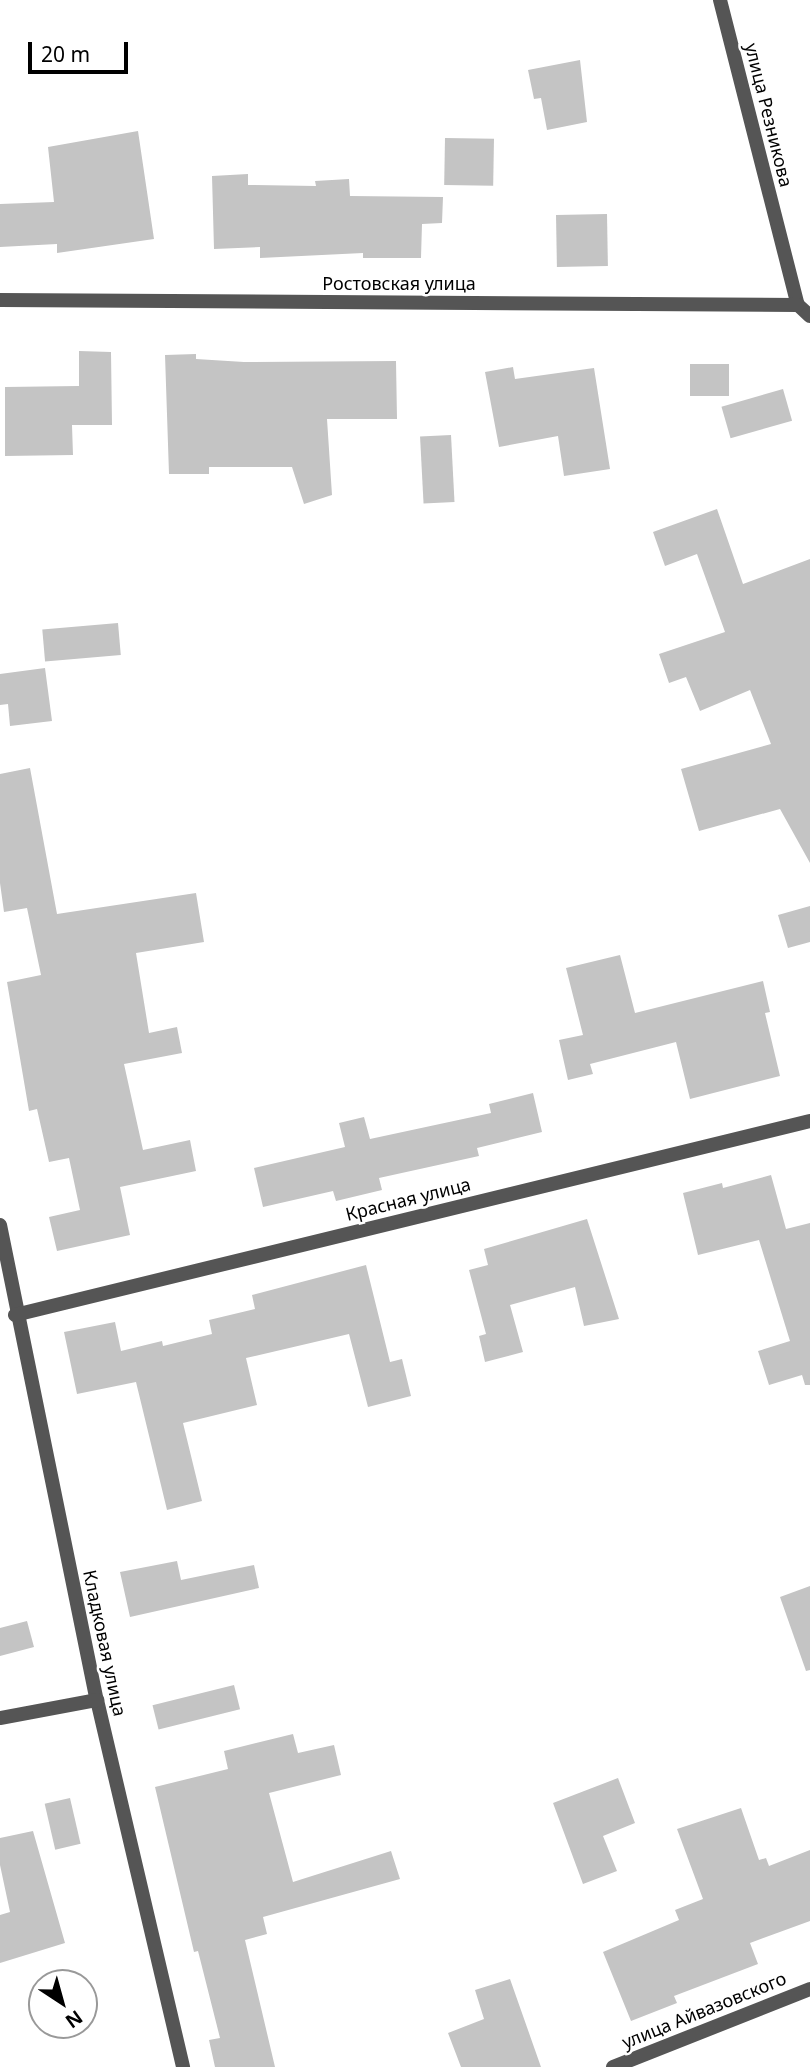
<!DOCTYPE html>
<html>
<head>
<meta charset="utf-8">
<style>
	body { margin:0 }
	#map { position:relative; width:810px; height:2067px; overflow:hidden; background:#fff; font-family:"Noto Sans",sans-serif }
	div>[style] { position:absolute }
	.building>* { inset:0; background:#c4c4c4; transform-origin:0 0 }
	.street>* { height:14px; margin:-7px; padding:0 7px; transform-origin:7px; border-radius:7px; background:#555 }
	span { translate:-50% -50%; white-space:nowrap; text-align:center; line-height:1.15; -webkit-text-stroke:5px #fff; paint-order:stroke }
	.street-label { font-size:18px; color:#000 }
	.north { position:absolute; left:28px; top:1969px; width:70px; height:70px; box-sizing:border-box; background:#fff; border:2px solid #999; border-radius:50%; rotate:144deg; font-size:19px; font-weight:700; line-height:28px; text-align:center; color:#000 }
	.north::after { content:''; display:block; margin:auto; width:24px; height:32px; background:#000; clip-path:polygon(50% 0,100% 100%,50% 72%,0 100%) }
	.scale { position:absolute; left:28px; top:42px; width:100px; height:32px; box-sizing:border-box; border:4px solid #000; border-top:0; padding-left:9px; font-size:21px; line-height:24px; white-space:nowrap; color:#000; -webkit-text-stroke:5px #fff; paint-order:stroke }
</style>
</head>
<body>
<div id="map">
	<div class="building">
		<i style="clip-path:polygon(580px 60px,587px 122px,547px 130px,541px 98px,534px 99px,528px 70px)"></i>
		<i style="clip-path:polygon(138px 131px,154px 239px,57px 253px,57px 244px,0 247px,0 204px,54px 202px,48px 147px)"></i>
		<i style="left:445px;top:138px;width:49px;height:47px;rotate:1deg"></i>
		<i style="clip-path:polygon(248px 174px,248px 185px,316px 186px,315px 181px,349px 179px,350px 196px,443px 197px,442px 223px,422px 224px,421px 258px,363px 258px,363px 253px,260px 258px,260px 247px,214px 249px,212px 176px)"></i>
		<i style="left:607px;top:214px;width:52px;height:51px;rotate:89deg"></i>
		<i style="clip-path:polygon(79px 351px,111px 352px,112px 425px,72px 425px,73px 455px,5px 456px,5px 387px,79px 386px)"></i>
		<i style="clip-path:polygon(196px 354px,196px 359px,244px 362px,396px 361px,397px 419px,327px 419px,332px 495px,304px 504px,292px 467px,209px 467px,209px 474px,169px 474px,165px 355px)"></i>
		<i style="left:690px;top:364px;width:39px;height:32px"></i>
		<i style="clip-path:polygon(513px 367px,515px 379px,594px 368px,610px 469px,564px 476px,558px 436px,499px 447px,485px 372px)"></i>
		<i style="left:783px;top:389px;width:33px;height:64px;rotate:74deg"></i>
		<i style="left:451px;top:435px;width:67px;height:31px;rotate:87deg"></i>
		<i style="clip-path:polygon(717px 509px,743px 584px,810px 559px,810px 863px,780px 809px,699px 831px,681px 769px,771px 744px,750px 690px,700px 711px,686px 677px,669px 683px,659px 654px,725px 632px,697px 554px,665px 566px,653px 532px)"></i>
		<i style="left:118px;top:623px;width:32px;height:76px;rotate:85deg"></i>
		<i style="clip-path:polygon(45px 668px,52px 721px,10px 726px,8px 704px,0 705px,0 674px)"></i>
		<i style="clip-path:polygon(30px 768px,57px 914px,196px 893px,204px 942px,136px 953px,149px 1033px,177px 1027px,182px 1053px,124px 1064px,143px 1150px,190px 1140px,196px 1171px,120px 1187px,130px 1235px,57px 1251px,49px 1217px,80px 1210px,69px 1158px,49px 1162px,37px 1109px,29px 1111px,7px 982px,41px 975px,27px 908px,4px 912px,0 883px,0 774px)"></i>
		<i style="clip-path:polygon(810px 906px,810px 942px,788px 948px,778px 915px)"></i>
		<i style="clip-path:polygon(620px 955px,635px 1013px,763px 981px,770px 1012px,765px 1013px,780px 1076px,690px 1099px,676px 1042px,590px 1064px,593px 1074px,568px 1080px,559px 1040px,583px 1035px,566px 968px)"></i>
		<i style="clip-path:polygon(533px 1093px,542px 1132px,477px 1148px,479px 1156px,379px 1178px,382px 1190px,336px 1201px,333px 1191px,263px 1207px,254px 1168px,345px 1147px,339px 1123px,364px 1117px,370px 1139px,491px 1113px,489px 1104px)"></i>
		<i style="clip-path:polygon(771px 1175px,786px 1229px,810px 1223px,810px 1385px,805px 1385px,802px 1375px,769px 1385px,758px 1351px,790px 1341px,759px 1240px,698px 1255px,683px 1193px,722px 1183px,723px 1188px)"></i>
		<i style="clip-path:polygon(587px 1219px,619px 1319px,584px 1326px,575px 1287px,510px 1305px,523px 1352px,485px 1362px,479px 1336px,486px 1334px,469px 1270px,488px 1265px,484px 1249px)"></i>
		<i style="clip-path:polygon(366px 1265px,390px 1362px,402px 1359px,411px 1396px,368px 1407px,349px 1334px,246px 1358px,257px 1405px,183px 1423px,202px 1501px,167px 1510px,136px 1382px,77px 1394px,64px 1332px,115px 1322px,121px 1351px,162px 1341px,163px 1346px,212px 1334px,209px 1320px,255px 1309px,252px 1295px)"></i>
		<i style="clip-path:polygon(177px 1561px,181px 1580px,254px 1565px,259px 1588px,130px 1617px,120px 1572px)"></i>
		<i style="clip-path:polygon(810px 1586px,810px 1670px,806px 1671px,780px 1597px)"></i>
		<i style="clip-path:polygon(27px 1621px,34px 1647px,0 1656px,0 1628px)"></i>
		<i style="left:234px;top:1685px;width:25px;height:84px;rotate:76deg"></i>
		<i style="clip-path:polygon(293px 1734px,298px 1753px,334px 1745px,341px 1775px,269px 1793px,293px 1882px,391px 1851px,400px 1879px,263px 1917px,267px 1934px,245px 1940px,275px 2067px,215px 2067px,209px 2040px,220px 2038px,198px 1951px,194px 1952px,155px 1787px,228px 1769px,224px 1751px)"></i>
		<i style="clip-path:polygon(618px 1778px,635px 1823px,603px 1836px,617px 1871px,583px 1884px,553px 1803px)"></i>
		<i style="left:70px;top:1798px;width:47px;height:26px;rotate:77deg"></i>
		<i style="clip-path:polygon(741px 1808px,759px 1860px,766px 1858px,769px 1866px,810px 1850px,810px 1921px,750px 1943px,758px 1964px,674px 1996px,677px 2003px,631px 2021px,603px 1952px,679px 1920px,675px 1910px,703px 1899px,677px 1829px)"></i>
		<i style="clip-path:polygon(33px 1831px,65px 1943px,0 1963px,0 1915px,10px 1912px,0 1865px,0 1838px)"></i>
		<i style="clip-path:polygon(510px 1979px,541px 2067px,461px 2067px,448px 2033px,484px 2019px,475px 1990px)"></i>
	</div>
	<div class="street">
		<i style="left:720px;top:0;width:315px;rotate:75.7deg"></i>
		<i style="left:798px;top:305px;width:16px;rotate:43deg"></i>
		<i style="left:0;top:300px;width:798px;rotate:0.36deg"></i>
		<i style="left:0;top:1225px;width:485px;rotate:78.5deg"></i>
		<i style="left:97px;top:1700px;width:377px;rotate:76.8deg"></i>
		<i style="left:15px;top:1315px;width:818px;rotate:-13.71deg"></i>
		<i style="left:0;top:1718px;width:99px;rotate:-10.5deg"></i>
		<i style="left:613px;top:2067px;width:212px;rotate:-21.6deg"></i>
	</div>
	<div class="street-label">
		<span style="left:769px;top:115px;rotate:76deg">улица Резникова</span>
		<span style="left:399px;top:283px">Ростовская улица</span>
		<span style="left:408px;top:1199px;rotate:-14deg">Красная улица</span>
		<span style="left:105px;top:1643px;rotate:78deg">Кладковая улица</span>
		<span style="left:704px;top:2010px;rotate:-22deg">улица Айвазовского</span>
	</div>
	<div class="north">N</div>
	<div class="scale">20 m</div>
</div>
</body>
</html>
